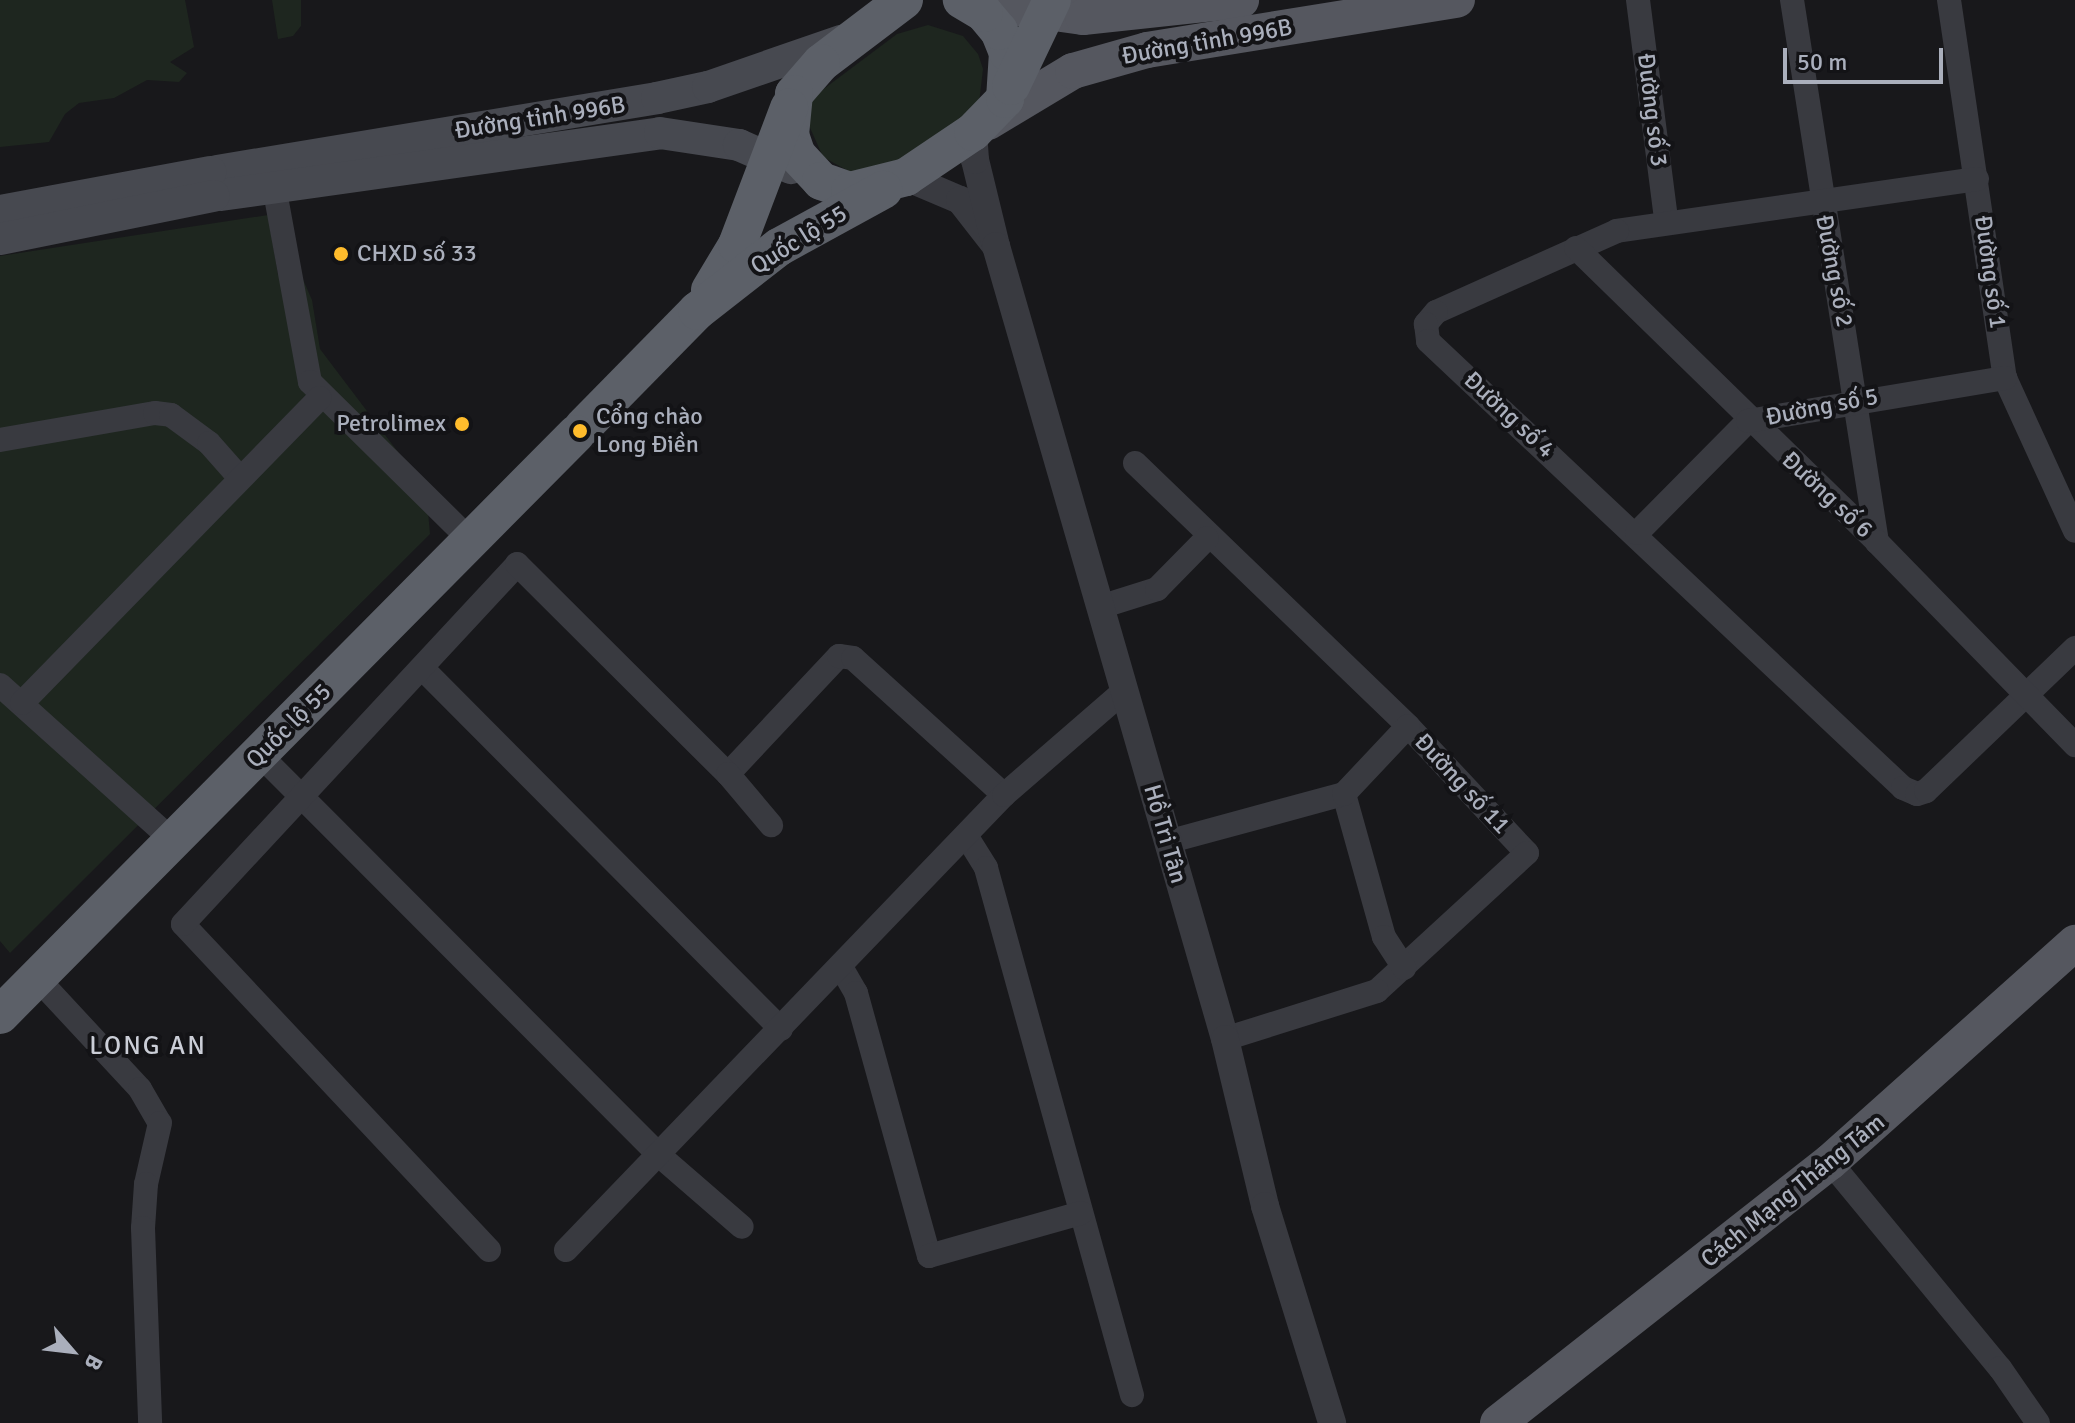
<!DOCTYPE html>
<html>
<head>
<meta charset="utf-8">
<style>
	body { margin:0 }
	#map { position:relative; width:2075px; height:1423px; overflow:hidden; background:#18181b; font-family:Signika,sans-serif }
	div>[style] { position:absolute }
	.green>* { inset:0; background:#1e261f }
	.minor>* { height:24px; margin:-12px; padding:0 12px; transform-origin:12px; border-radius:12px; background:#393a40 }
	.tertiary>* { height:28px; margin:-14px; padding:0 14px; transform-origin:14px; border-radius:14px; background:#393a40 }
	.secondary>* { height:32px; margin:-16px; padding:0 16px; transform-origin:16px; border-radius:16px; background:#474950 }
	.primary>* { height:36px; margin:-18px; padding:0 18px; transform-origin:18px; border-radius:18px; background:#55575f }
	.trunk>* { height:38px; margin:-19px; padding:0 19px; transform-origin:19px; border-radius:19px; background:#5c6068 }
	.dots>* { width:22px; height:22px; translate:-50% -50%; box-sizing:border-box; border:4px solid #131316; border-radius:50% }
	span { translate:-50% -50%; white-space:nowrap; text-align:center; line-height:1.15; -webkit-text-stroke:8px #131316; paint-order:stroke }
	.street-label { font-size:24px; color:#aaafbc }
	.poi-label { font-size:24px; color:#aaafbc }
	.left { translate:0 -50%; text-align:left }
	.right { translate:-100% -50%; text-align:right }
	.neighbourhood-label { font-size:26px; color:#cbced7; letter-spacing:2px }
	.north { position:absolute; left:32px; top:1311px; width:80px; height:80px; -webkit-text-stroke:6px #131316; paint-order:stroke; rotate:118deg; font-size:22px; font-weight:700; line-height:32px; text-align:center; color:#aaafbc }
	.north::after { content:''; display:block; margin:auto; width:28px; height:36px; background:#aaafbc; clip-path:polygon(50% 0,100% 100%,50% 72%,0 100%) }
	.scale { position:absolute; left:1783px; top:48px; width:160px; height:36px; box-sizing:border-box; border:4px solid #aaafbc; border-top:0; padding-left:10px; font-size:24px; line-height:28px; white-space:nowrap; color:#aaafbc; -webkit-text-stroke:6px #131316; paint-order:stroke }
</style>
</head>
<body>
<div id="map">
	<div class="green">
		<i style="clip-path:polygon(0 0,185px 0,194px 47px,170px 62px,187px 73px,179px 82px,147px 80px,114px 98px,79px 103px,65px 114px,49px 142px,0 147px)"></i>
		<i style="clip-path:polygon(272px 0,301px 0,301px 26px,293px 36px,278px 39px)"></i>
		<i style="clip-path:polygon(928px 25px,963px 36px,978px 54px,983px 69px,979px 103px,958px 128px,877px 173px,854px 174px,823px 157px,807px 121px,813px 97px,897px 34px)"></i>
		<i style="clip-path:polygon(268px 215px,278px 275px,298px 268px,312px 300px,320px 349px,426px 489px,430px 534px,10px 953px,0 941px,0 256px)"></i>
	</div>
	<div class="minor">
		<i style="left:1638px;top:0;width:222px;rotate:82.7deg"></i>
		<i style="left:1792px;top:0;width:549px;rotate:81.09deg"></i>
		<i style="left:1949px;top:0;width:382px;rotate:81.6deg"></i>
		<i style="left:2005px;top:378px;width:168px;rotate:65.4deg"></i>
		<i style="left:1977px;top:179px;width:364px;rotate:171.8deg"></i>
		<i style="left:1617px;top:231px;width:198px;rotate:155.9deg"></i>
		<i style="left:1436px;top:312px;width:16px;rotate:130deg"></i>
		<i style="left:1426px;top:324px;width:17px;rotate:83deg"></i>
		<i style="left:1428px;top:341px;width:652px;rotate:43.26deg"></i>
		<i style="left:1903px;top:788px;width:15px;rotate:23deg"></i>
		<i style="left:1917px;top:794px;width:9px;rotate:-18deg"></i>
		<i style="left:1926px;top:791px;width:207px;rotate:-43.8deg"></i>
		<i style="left:274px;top:186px;width:199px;rotate:79.6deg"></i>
		<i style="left:310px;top:382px;width:226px;rotate:44.6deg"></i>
		<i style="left:1576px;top:248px;width:421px;rotate:44.3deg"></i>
		<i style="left:1877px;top:542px;width:284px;rotate:45.7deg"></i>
		<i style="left:0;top:440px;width:157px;rotate:-9.9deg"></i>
		<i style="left:155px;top:413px;width:16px;rotate:7deg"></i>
		<i style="left:171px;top:415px;width:47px;rotate:36.4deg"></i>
		<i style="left:209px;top:443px;width:47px;rotate:48.5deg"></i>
		<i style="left:1135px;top:463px;width:379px;rotate:43.9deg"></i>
		<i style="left:1408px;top:726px;width:174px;rotate:46.9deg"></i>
		<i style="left:1527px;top:853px;width:204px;rotate:137.4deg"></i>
		<i style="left:1377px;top:991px;width:159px;rotate:162.5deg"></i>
		<i style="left:1637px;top:533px;width:158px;rotate:-45.3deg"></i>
		<i style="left:1748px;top:421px;width:261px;rotate:-9.5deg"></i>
		<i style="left:1100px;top:607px;width:60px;rotate:-17.5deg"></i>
		<i style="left:1157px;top:589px;width:71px;rotate:-45.6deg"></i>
		<i style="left:422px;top:668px;width:509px;rotate:45.16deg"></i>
		<i style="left:0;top:685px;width:233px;rotate:42deg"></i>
		<i style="left:22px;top:703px;width:426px;rotate:-45.7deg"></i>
		<i style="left:261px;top:756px;width:565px;rotate:45.07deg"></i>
		<i style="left:660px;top:1156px;width:108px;rotate:40.9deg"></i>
		<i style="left:728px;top:774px;width:162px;rotate:-46.8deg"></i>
		<i style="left:839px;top:656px;width:14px;rotate:8deg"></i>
		<i style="left:853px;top:658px;width:204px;rotate:42.2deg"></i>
		<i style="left:1344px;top:794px;width:148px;rotate:74.4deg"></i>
		<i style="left:1384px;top:937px;width:37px;rotate:57deg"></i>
		<i style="left:967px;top:837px;width:36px;rotate:58deg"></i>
		<i style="left:986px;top:868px;width:547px;rotate:74.52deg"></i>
		<i style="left:1167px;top:842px;width:183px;rotate:-15.2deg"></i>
		<i style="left:1344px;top:794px;width:93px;rotate:-46.7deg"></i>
		<i style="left:841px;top:967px;width:30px;rotate:60deg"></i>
		<i style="left:856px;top:993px;width:273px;rotate:74.5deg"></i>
		<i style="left:929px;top:1256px;width:158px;rotate:-15.8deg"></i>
		<i style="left:37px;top:978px;width:151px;rotate:47.1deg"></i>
		<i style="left:140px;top:1089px;width:39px;rotate:60deg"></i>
		<i style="left:160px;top:1123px;width:63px;rotate:102.9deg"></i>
		<i style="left:146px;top:1184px;width:44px;rotate:93.9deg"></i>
		<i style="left:143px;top:1228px;width:195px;rotate:87.9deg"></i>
		<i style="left:1830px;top:1162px;width:267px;rotate:50.5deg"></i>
		<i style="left:2000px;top:1368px;width:67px;rotate:55.4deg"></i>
		<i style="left:489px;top:1250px;width:447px;rotate:-133.2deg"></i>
		<i style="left:183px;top:924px;width:491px;rotate:-47.1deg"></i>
		<i style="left:517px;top:564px;width:298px;rotate:44.9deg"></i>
		<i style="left:728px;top:774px;width:67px;rotate:49.9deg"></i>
		<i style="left:566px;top:1250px;width:632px;rotate:-46.09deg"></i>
		<i style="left:1004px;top:795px;width:159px;rotate:-40.9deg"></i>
	</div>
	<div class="tertiary">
		<i style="left:906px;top:177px;width:59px;rotate:23.1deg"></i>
		<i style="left:960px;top:200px;width:58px;rotate:52deg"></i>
		<i style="left:996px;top:246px;width:89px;rotate:-103.7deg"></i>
		<i style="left:975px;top:160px;width:28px;rotate:-94deg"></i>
		<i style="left:996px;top:246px;width:825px;rotate:73.89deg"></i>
		<i style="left:1225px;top:1039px;width:172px;rotate:76.5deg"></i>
		<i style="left:1265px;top:1206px;width:227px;rotate:72.8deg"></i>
	</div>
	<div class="secondary">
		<i style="left:217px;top:171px;width:446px;rotate:-9.4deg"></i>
		<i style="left:657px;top:98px;width:52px;rotate:-12.2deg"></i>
		<i style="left:708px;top:87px;width:141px;rotate:-19.1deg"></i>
		<i style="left:221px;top:195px;width:443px;rotate:-8deg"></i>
		<i style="left:660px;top:133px;width:80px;rotate:8.6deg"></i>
		<i style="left:739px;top:145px;width:57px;rotate:23.9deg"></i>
		<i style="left:0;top:211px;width:214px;rotate:-10.5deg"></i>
		<i style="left:0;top:239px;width:218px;rotate:-11.4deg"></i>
	</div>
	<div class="primary">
		<i style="left:963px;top:0;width:121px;rotate:8.1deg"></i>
		<i style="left:1083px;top:17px;width:159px;rotate:-6.1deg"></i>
		<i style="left:988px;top:122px;width:99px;rotate:-31deg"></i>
		<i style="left:1073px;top:71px;width:77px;rotate:-15.8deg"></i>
		<i style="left:1147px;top:50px;width:314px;rotate:-9.2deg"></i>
		<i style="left:1498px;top:1423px;width:422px;rotate:-38.2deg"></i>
		<i style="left:1830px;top:1162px;width:329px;rotate:-41.8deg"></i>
	</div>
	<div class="trunk">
		<i style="left:904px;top:0;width:104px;rotate:142.8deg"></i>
		<i style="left:821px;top:63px;width:41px;rotate:131.1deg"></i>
		<i style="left:794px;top:94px;width:41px;rotate:95.6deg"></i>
		<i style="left:790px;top:135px;width:21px;rotate:71deg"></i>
		<i style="left:797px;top:155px;width:35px;rotate:47deg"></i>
		<i style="left:821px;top:181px;width:31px;rotate:19deg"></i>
		<i style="left:850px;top:191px;width:58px;rotate:-14deg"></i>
		<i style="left:906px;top:177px;width:81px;rotate:-33.9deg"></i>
		<i style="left:973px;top:132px;width:46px;rotate:-45.9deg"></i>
		<i style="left:1005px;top:99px;width:46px;rotate:-86.3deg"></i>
		<i style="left:1008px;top:53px;width:24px;rotate:-112deg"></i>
		<i style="left:999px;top:31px;width:23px;rotate:-130deg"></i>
		<i style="left:984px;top:13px;width:26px;rotate:-149deg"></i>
		<i style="left:1011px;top:86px;width:95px;rotate:-64.5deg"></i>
		<i style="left:710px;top:290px;width:52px;rotate:-59deg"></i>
		<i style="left:737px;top:245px;width:147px;rotate:-69.2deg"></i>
		<i style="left:583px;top:427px;width:163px;rotate:-45.5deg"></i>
		<i style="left:697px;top:311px;width:104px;rotate:-38deg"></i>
		<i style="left:779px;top:247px;width:119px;rotate:-28.7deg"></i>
		<i style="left:0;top:1015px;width:818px;rotate:-45.25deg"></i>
	</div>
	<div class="dots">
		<i style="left:341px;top:254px;background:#ffbc2c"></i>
		<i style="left:462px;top:424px;background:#ffbc2c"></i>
		<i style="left:580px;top:431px;background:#ffbc2c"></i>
	</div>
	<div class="street-label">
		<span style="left:1207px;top:42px;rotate:-10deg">Đường tỉnh 996B</span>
		<span style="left:1652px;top:110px;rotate:83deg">Đường số 3</span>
		<span style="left:540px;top:118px;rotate:-9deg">Đường tỉnh 996B</span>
		<span style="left:799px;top:240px;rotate:-32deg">Quốc lộ 55</span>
		<span style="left:1834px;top:271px;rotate:79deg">Đường số 2</span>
		<span style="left:1990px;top:272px;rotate:82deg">Đường số 1</span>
		<span style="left:1822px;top:407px;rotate:-11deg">Đường số 5</span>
		<span style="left:1509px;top:415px;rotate:43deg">Đường số 4</span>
		<span style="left:1827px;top:495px;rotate:43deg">Đường số 6</span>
		<span style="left:289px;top:726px;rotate:-45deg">Quốc lộ 55</span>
		<span style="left:1462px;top:784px;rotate:47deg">Đường số 11</span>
		<span style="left:1165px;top:834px;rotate:74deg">Hồ Tri Tân</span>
		<span style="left:1793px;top:1191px;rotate:-39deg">Cách Mạng Tháng Tám</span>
	</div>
	<div class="poi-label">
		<span class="left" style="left:357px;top:254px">CHXD số 33</span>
		<span class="left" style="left:596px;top:431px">Cổng chào<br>Long Điền</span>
		<span class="right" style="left:446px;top:424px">Petrolimex</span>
	</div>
	<div class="neighbourhood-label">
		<span style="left:148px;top:1047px">LONG AN</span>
	</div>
	<div class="north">B</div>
	<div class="scale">50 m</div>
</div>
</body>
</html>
